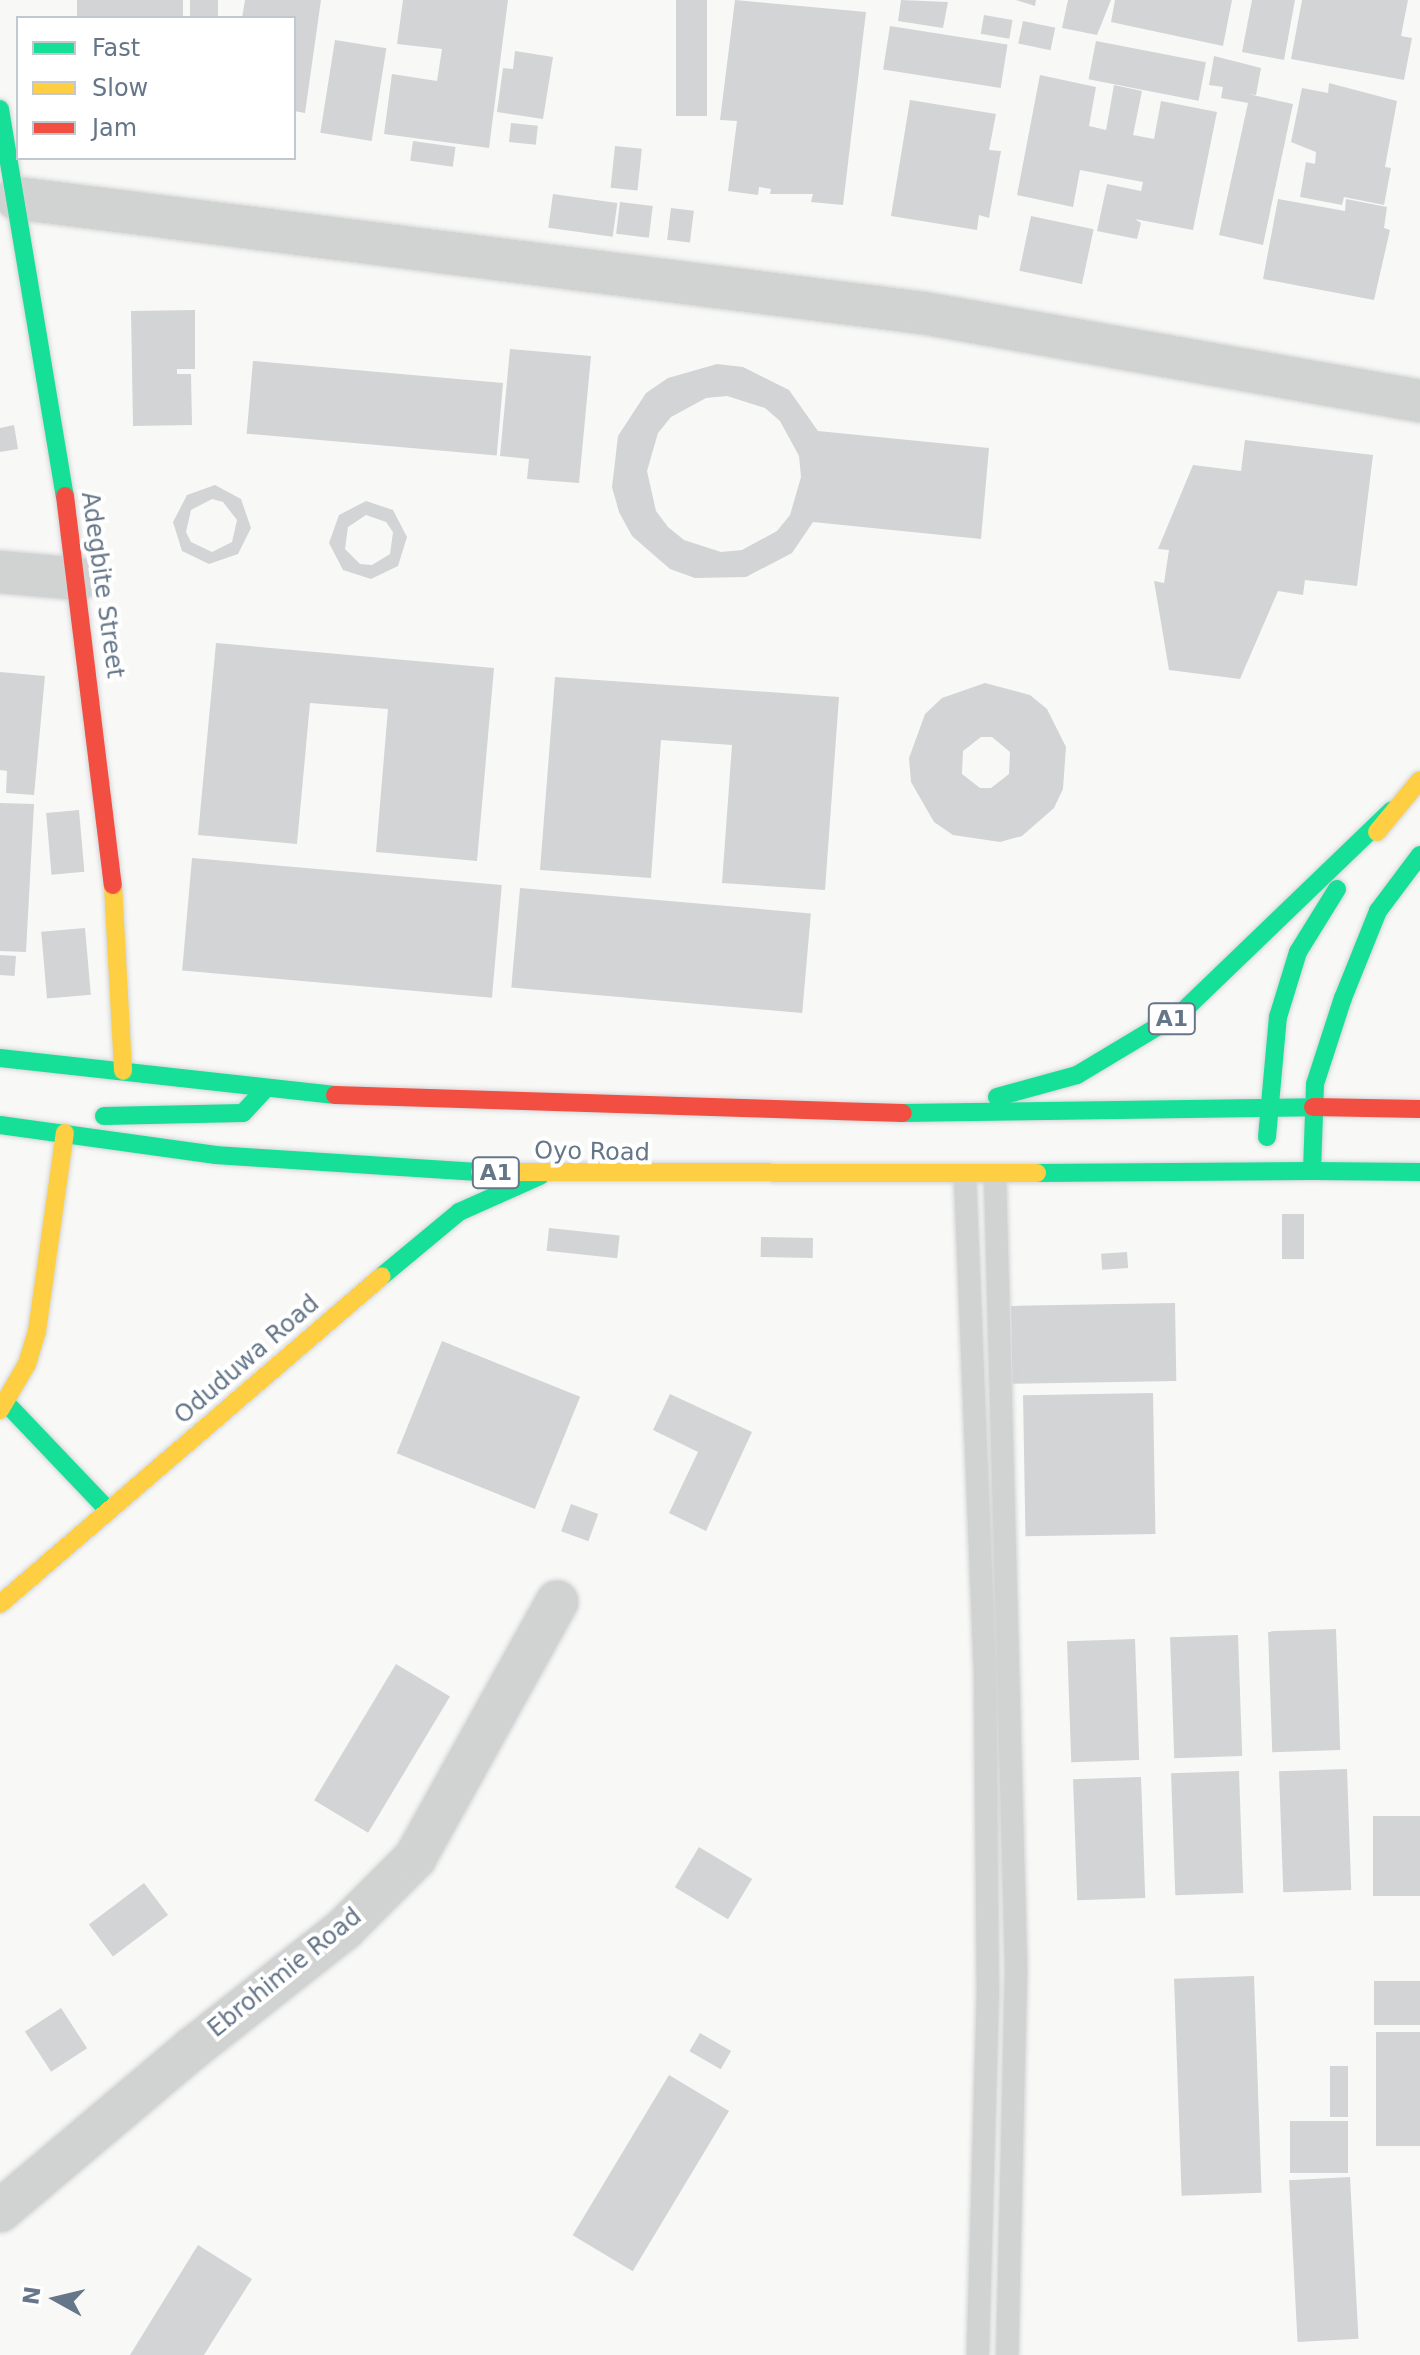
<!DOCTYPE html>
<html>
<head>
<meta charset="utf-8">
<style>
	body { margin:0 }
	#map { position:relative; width:1420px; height:2355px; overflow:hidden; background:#f8f8f7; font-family:"DejaVu Sans",sans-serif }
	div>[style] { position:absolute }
	.building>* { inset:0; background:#d3d4d5; transform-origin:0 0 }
	.roads { filter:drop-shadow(0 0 2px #d3d5d6) drop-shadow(0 0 2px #d3d5d6) }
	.lane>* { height:22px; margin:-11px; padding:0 11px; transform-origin:11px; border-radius:11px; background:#d1d3d3 }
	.street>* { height:42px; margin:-21px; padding:0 21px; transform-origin:21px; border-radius:21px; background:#d1d3d3 }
	.fast>* { height:18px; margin:-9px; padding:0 9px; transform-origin:9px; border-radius:9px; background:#16e098 }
	.slow>* { height:18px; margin:-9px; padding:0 9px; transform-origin:9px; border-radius:9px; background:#ffcf43 }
	.jam>* { height:18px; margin:-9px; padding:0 9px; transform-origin:9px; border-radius:9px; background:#f24e42 }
	span { translate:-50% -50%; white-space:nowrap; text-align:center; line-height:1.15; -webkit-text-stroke:8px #fff; paint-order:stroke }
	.shield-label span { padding:2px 6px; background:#fff; border:2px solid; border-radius:6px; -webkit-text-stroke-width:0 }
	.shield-label { font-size:22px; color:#657689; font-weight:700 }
	.street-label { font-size:24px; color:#657689 }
	.legend { position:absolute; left:16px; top:16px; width:280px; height:144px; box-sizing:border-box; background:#fff; border:2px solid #c1c8d0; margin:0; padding:10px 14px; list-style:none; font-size:24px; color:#657689 }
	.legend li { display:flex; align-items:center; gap:16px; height:40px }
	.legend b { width:40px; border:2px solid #c1c8d0 }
	.north { position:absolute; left:16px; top:2259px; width:80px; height:80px; -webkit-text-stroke:6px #fff; paint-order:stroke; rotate:278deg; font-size:22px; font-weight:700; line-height:32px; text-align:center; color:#657689 }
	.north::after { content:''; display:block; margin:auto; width:28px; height:36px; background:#657689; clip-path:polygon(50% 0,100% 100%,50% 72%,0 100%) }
</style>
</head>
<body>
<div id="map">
	<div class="building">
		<i style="left:77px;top:0;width:106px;height:18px"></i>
		<i style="left:190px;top:0;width:28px;height:18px"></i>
		<i style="clip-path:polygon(245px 0,321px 0,305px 113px,294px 111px,294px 18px,242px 18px)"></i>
		<i style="clip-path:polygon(403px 0,508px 0,489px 148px,384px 134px,392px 74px,437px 81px,442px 49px,397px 44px)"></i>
		<i style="left:676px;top:0;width:31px;height:116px"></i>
		<i style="clip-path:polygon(735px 0,866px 12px,843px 205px,811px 202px,813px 194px,770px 194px,771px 189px,759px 187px,758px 195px,728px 191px,737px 121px,720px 120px)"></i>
		<i style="clip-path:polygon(901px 0,948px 2px,943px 28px,898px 21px)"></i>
		<i style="clip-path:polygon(1016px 0,1036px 0,1035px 6px)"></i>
		<i style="clip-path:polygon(1068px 0,1111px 0,1097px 35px,1062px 28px)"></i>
		<i style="clip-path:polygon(1115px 0,1232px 0,1223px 46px,1111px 22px)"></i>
		<i style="clip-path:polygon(1252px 0,1295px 0,1284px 60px,1242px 52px)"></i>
		<i style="clip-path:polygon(1302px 0,1408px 0,1401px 36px,1412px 38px,1404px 80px,1291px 59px)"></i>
		<i style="left:984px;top:15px;width:29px;height:19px;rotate:10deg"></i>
		<i style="left:1023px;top:21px;width:33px;height:23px;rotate:12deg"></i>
		<i style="left:890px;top:26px;width:119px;height:44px;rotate:9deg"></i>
		<i style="left:335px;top:40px;width:52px;height:94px;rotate:9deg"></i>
		<i style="left:1096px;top:41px;width:112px;height:39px;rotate:11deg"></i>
		<i style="clip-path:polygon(515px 51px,553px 57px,543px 119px,497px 112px,503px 68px,513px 69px)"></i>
		<i style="clip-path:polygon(1214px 56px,1261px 68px,1256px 95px,1248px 94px,1293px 104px,1263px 245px,1219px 235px,1248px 103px,1221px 98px,1223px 87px,1209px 85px)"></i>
		<i style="clip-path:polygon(1040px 75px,1096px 87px,1089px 126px,1106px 130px,1114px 85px,1142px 91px,1133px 135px,1154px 139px,1161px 101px,1217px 112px,1193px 230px,1135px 219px,1141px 223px,1137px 239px,1097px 231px,1107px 184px,1141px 191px,1143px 182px,1080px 170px,1073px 207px,1017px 195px)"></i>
		<i style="clip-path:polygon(1329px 83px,1397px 101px,1385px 167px,1391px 168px,1384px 205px,1344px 197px,1342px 205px,1300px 197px,1306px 162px,1315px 164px,1316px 152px,1291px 142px,1302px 88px,1328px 93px)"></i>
		<i style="clip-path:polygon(910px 100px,996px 114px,989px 150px,1001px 151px,989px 218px,979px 215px,977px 230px,891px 216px)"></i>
		<i style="left:511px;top:123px;width:27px;height:19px;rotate:6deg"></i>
		<i style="left:413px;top:141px;width:43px;height:20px;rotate:8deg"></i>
		<i style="left:615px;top:146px;width:27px;height:42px;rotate:6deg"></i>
		<i style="left:553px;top:194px;width:65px;height:34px;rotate:8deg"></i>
		<i style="clip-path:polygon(1278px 199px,1345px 211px,1346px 199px,1387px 207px,1384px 228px,1390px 230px,1374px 300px,1263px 279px)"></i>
		<i style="left:620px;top:202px;width:33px;height:32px;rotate:7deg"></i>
		<i style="left:671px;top:208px;width:23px;height:32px;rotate:7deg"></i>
		<i style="left:1031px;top:216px;width:64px;height:56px;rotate:12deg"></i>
		<i style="clip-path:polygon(195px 310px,195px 369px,177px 369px,177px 374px,191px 374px,192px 425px,133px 426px,131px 311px)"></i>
		<i style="clip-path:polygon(510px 349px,591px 356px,579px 483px,527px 479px,529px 459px,500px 456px)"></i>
		<i style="left:253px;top:361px;width:251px;height:73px;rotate:5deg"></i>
		<i style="clip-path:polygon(evenodd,717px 364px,743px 367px,789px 390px,818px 431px,989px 448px,981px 539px,813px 522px,792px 553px,746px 577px,695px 578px,670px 569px,632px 536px,619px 512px,612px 487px,618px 436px,646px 393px,668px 378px,717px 364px,727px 396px,765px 408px,780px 421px,799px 456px,801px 477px,790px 515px,777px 531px,742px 550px,721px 552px,684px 540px,668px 527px,656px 511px,647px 471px,658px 433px,671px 417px,706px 398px,727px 396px)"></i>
		<i style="clip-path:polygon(14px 425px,18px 449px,0 452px,0 428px)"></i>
		<i style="clip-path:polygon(1245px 440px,1373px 455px,1357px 586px,1305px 580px,1303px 595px,1278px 591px,1240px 679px,1169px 670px,1154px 581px,1164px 583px,1169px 550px,1158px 549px,1193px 465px,1241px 471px)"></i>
		<i style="clip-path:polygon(evenodd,215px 485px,241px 499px,251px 528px,238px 554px,209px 564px,182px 551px,173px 522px,187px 495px,215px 485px,212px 499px,223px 502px,237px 520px,232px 542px,212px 552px,191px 542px,186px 532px,191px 510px,212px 499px)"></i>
		<i style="clip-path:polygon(evenodd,366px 501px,393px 510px,407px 537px,398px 566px,371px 579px,343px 570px,329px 543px,339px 515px,366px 501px,366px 515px,386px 522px,393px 532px,390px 554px,372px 565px,360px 564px,345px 549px,348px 527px,366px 515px)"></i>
		<i style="clip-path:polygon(216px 643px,494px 668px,477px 861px,376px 852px,388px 709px,310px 703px,297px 844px,198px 835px)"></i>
		<i style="clip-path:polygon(0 672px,45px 676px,34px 795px,6px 793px,7px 771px,0 770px)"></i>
		<i style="clip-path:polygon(555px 677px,839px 697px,825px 890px,722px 883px,732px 745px,661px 740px,651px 878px,540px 870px)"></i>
		<i style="clip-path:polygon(evenodd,985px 683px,1030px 695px,1047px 709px,1066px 747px,1063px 789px,1054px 808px,1022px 836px,1000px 842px,953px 835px,934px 822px,911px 782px,909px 758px,925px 714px,942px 698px,985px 683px,981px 737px,992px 737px,1010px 752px,1009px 774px,991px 788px,980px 788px,962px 774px,963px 751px,981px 737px)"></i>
		<i style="clip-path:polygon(0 803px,34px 804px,26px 952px,0 951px)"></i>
		<i style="left:79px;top:810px;width:62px;height:33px;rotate:85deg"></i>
		<i style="left:192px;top:858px;width:311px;height:113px;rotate:5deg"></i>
		<i style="left:520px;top:888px;width:292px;height:100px;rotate:5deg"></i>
		<i style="left:85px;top:928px;width:67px;height:44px;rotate:85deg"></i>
		<i style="left:0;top:955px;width:16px;height:20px;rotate:4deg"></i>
		<i style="left:1282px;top:1214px;width:22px;height:45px"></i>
		<i style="left:549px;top:1228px;width:71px;height:23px;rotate:6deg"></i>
		<i style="left:761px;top:1237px;width:52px;height:20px;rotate:1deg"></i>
		<i style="left:1127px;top:1252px;width:16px;height:26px;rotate:86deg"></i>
		<i style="left:1175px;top:1303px;width:78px;height:164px;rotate:89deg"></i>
		<i style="left:442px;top:1341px;width:149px;height:121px;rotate:22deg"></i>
		<i style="left:1153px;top:1393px;width:141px;height:130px;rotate:89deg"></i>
		<i style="clip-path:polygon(670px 1394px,752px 1432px,706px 1531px,669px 1513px,698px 1452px,653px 1430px)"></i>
		<i style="left:571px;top:1504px;width:29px;height:29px;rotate:20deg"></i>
		<i style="left:1336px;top:1629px;width:121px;height:68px;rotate:88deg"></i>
		<i style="left:1238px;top:1635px;width:121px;height:68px;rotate:88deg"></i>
		<i style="left:1135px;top:1639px;width:121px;height:68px;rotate:88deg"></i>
		<i style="left:396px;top:1664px;width:63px;height:159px;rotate:31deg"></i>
		<i style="left:1347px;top:1769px;width:121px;height:68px;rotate:88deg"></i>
		<i style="left:1239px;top:1771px;width:122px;height:68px;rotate:88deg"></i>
		<i style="left:1141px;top:1777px;width:121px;height:68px;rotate:88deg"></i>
		<i style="left:1420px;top:1816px;width:80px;height:47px;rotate:90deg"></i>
		<i style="left:699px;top:1847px;width:62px;height:47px;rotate:31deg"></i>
		<i style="left:144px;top:1883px;width:40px;height:69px;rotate:53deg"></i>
		<i style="left:1254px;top:1976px;width:217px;height:80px;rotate:88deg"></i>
		<i style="left:1420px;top:1981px;width:44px;height:46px;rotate:90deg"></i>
		<i style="left:61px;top:2008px;width:48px;height:43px;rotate:57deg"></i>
		<i style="left:1376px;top:2032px;width:44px;height:114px"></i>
		<i style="left:700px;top:2033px;width:36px;height:21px;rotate:30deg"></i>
		<i style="left:1330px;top:2066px;width:18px;height:51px"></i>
		<i style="left:669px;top:2075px;width:70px;height:187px;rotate:31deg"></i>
		<i style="left:1290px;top:2121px;width:58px;height:52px"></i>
		<i style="left:1350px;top:2177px;width:162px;height:61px;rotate:87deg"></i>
		<i style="clip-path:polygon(198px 2245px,252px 2279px,219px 2331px,204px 2355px,130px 2355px)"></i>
	</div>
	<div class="roads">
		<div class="lane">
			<i style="left:995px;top:1175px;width:794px;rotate:88.48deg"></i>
			<i style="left:1016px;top:1969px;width:386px;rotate:91.3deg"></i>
			<i style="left:965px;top:1176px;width:488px;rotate:87.7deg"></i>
			<i style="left:985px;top:1664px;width:325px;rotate:89.5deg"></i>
			<i style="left:988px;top:1989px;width:366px;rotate:91.6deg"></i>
		</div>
		<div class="street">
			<i style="left:16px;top:198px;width:914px;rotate:7.23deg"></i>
			<i style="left:923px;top:313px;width:505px;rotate:10.04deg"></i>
			<i style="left:0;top:572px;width:79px;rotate:5.1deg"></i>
			<i style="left:0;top:2211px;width:253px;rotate:-40.2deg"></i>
			<i style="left:193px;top:2048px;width:192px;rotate:-38.2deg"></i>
			<i style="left:344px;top:1929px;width:100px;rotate:-45deg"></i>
			<i style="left:415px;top:1858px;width:293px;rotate:-61deg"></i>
		</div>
		<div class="fast">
			<i style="left:0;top:109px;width:392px;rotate:80.5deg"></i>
			<i style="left:0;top:1058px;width:337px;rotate:6.3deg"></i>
			<i style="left:997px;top:1097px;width:83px;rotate:-15.4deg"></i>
			<i style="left:1077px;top:1075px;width:122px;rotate:-31deg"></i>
			<i style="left:1182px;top:1012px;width:291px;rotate:-43.9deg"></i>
			<i style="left:903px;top:1113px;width:410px;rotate:-0.8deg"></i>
			<i style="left:104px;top:1116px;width:139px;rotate:-1.2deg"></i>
			<i style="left:243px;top:1113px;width:34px;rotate:-47deg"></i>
			<i style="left:0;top:1125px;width:218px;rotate:7.9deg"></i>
			<i style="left:216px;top:1155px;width:265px;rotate:3.7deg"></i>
			<i style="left:1267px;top:1137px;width:121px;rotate:-84.8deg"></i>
			<i style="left:1278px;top:1017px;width:68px;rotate:-72.9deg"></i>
			<i style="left:1298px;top:952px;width:74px;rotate:-58.2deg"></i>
			<i style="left:1312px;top:1171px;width:108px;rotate:0.5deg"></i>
			<i style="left:1037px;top:1173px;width:275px;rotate:-0.4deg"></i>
			<i style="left:1312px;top:1171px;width:87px;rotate:-88deg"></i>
			<i style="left:1315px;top:1084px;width:90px;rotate:-72deg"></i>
			<i style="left:1343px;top:998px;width:94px;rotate:-68.1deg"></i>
			<i style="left:1378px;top:911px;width:70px;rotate:-53.1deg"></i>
			<i style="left:382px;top:1276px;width:100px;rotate:-39.7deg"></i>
			<i style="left:459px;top:1212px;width:89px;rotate:-24deg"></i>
			<i style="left:7px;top:1404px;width:144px;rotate:46.4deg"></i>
		</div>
		<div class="slow">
			<i style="left:1377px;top:832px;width:67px;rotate:-50.4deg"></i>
			<i style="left:113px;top:885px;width:186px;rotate:86.9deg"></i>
			<i style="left:480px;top:1172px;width:557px;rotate:0.1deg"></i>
			<i style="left:0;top:1410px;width:53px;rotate:-59.6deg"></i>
			<i style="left:27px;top:1364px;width:34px;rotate:-73deg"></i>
			<i style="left:37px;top:1331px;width:200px;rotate:-82deg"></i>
			<i style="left:0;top:1604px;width:503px;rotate:-40.65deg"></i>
		</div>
		<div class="jam">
			<i style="left:65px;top:496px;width:392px;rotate:83deg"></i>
			<i style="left:335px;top:1095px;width:568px;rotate:1.82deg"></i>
			<i style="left:1313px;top:1107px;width:107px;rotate:1.1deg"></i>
		</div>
	</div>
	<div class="shield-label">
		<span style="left:1172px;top:1019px">A1</span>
		<span style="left:496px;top:1173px">A1</span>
	</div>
	<div class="street-label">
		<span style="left:102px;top:585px;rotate:82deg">Adegbite Street</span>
		<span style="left:592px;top:1152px;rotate:1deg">Oyo Road</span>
		<span style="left:247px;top:1360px;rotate:-41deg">Oduduwa Road</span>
		<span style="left:285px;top:1973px;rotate:-39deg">Ebrohimie Road</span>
	</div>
	<ul class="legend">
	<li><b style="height:10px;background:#16e098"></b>Fast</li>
	<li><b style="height:10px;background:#ffcf43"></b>Slow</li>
	<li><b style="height:10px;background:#f24e42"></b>Jam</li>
	</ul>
	<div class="north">N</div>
</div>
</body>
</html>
